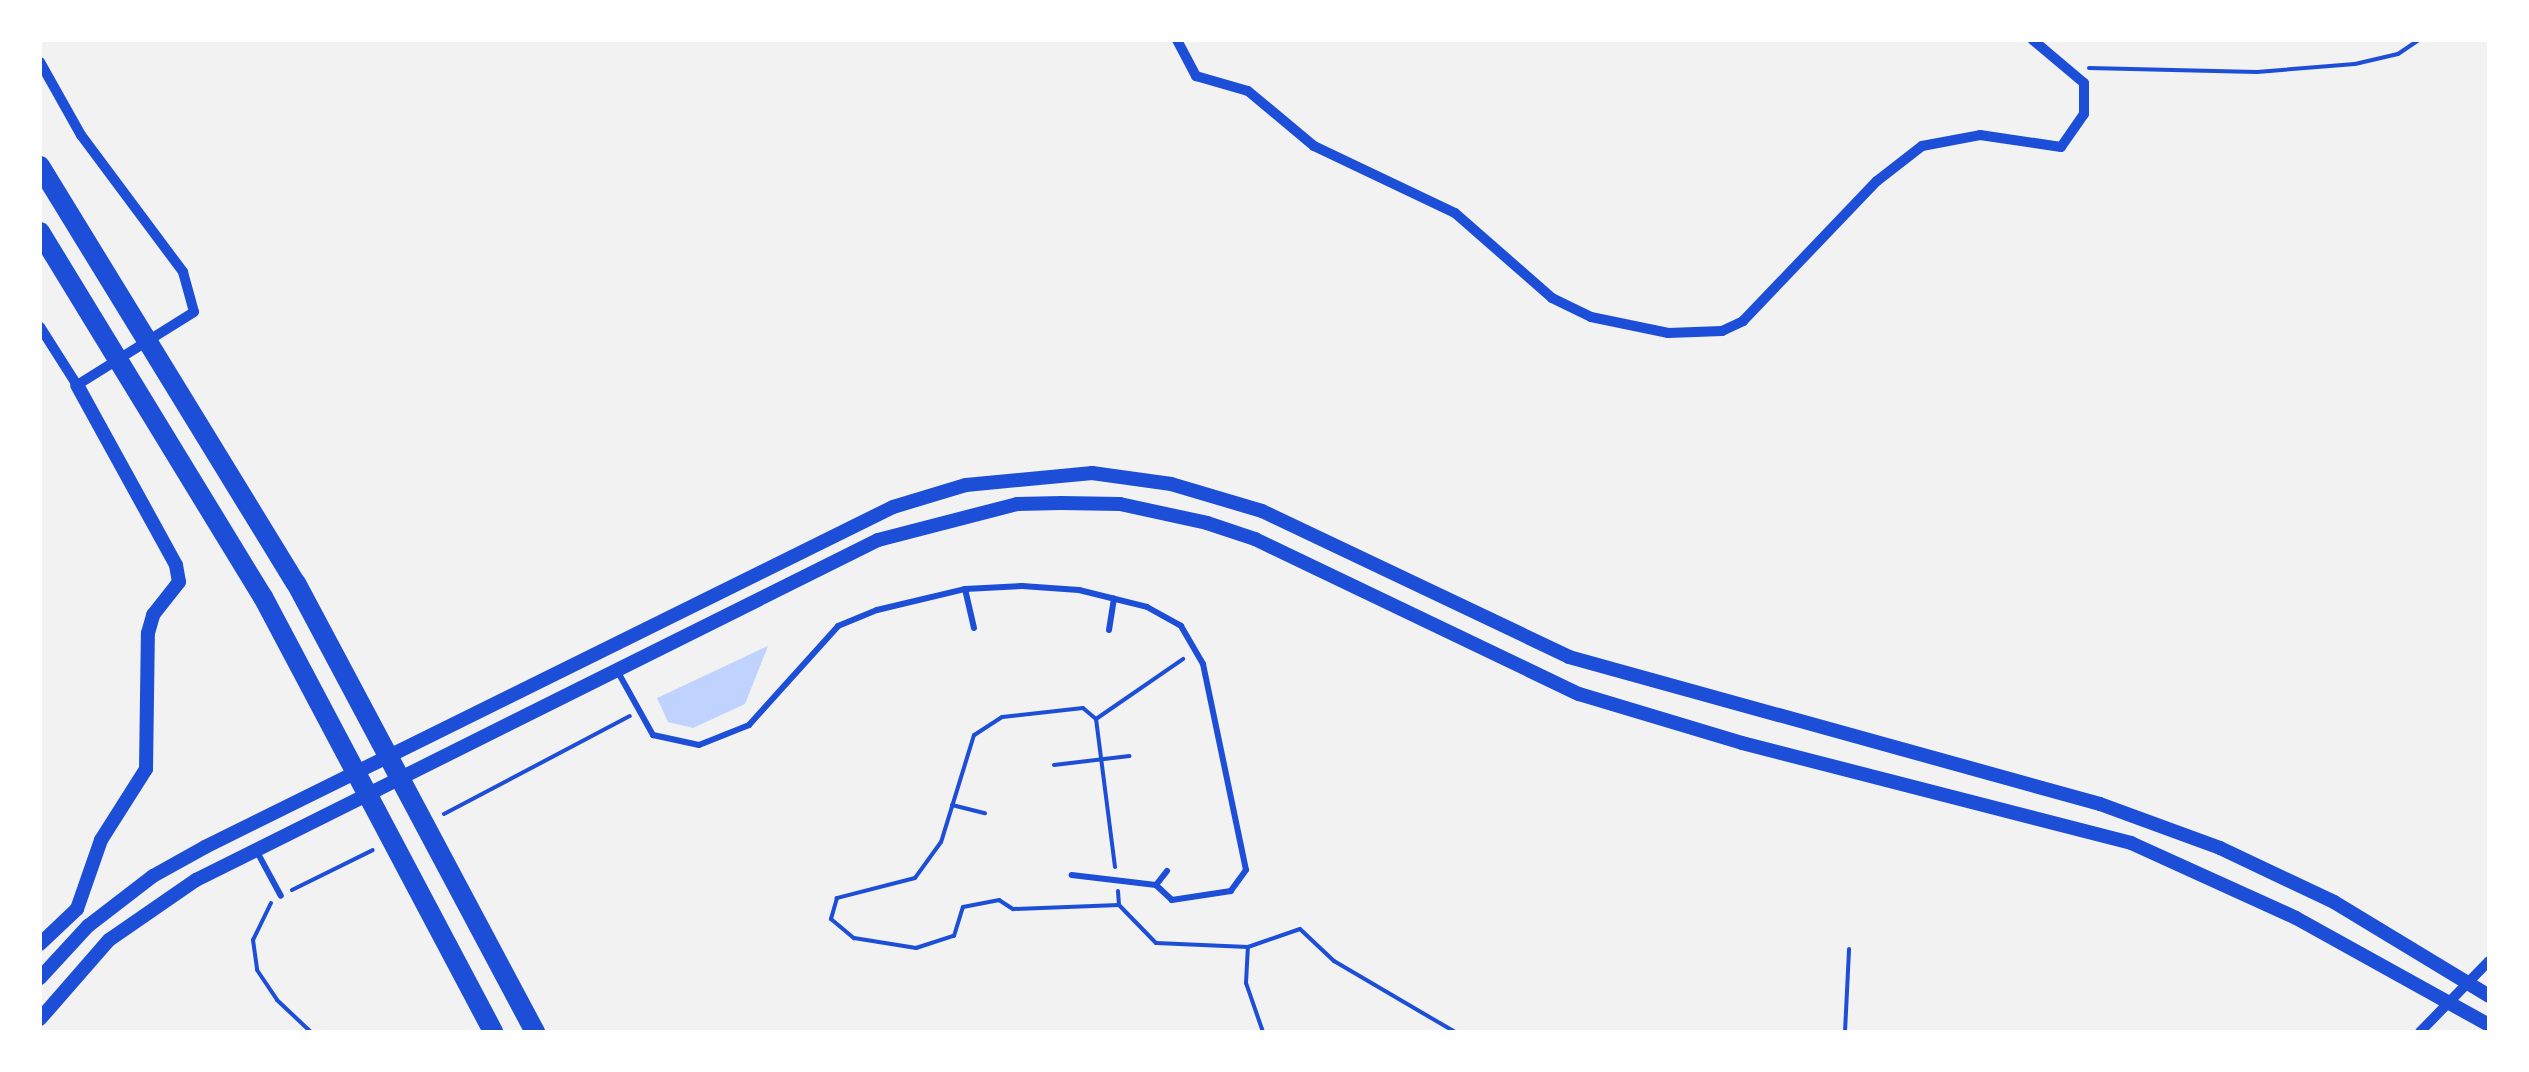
<!DOCTYPE html>
<html>
<head>
<meta charset="utf-8">
<style>
	body { margin:0 }
	#map { position:relative; width:2529px; height:1072px; overflow:hidden; background:#f2f2f2; font-family:Manrope,sans-serif }
	div>[style] { position:absolute }
	.water>* { inset:0; background:#bfd3fe }
	.path>* { height:4px; margin:-2px; padding:0 2px; transform-origin:2px; border-radius:2px; background:#1d4ed8 }
	.service>* { height:6px; margin:-3px; padding:0 3px; transform-origin:3px; border-radius:3px; background:#1d4ed8 }
	.minor>* { height:10px; margin:-5px; padding:0 5px; transform-origin:5px; border-radius:5px; background:#1d4ed8 }
	.tertiary>* { height:14px; margin:-7px; padding:0 7px; transform-origin:7px; border-radius:7px; background:#1d4ed8 }
	.motorway>* { height:20px; margin:-10px; padding:0 10px; transform-origin:10px; border-radius:10px; background:#1d4ed8 }
	span { translate:-50% -50%; white-space:nowrap; text-align:center; line-height:1.15; -webkit-text-stroke:10px #fff; paint-order:stroke }
	.frame { position:absolute; inset:0; border:42px solid #fff; pointer-events:none }
</style>
</head>
<body>
<div id="map">
	<div class="water">
		<i style="clip-path:polygon(768px 646px,745px 704px,693px 728px,668px 722px,657px 698px)"></i>
	</div>
	<div class="path">
		<i style="left:2089px;top:68px;width:168px;rotate:1.4deg"></i>
		<i style="left:2257px;top:72px;width:98px;rotate:-4.7deg"></i>
		<i style="left:2355px;top:64px;width:44px;rotate:-13.1deg"></i>
		<i style="left:2398px;top:54px;width:25px;rotate:-34deg"></i>
		<i style="left:1096px;top:719px;width:17px;rotate:-140deg"></i>
		<i style="left:1083px;top:708px;width:81px;rotate:173.7deg"></i>
		<i style="left:1002px;top:717px;width:33px;rotate:147deg"></i>
		<i style="left:974px;top:735px;width:112px;rotate:107.1deg"></i>
		<i style="left:941px;top:842px;width:44px;rotate:125.8deg"></i>
		<i style="left:915px;top:878px;width:81px;rotate:165.6deg"></i>
		<i style="left:837px;top:898px;width:22px;rotate:106deg"></i>
		<i style="left:831px;top:919px;width:30px;rotate:40deg"></i>
		<i style="left:854px;top:938px;width:63px;rotate:9.2deg"></i>
		<i style="left:916px;top:948px;width:40px;rotate:-18deg"></i>
		<i style="left:954px;top:936px;width:30px;rotate:-73deg"></i>
		<i style="left:963px;top:907px;width:37px;rotate:-11deg"></i>
		<i style="left:999px;top:900px;width:17px;rotate:33deg"></i>
		<i style="left:1013px;top:909px;width:106px;rotate:-2.2deg"></i>
		<i style="left:1054px;top:765px;width:76px;rotate:-6.8deg"></i>
		<i style="left:952px;top:805px;width:34px;rotate:14deg"></i>
		<i style="left:444px;top:814px;width:210px;rotate:-27.8deg"></i>
		<i style="left:1115px;top:867px;width:149px;rotate:-97.3deg"></i>
		<i style="left:1096px;top:719px;width:106px;rotate:-34.6deg"></i>
		<i style="left:292px;top:890px;width:90px;rotate:-26.3deg"></i>
		<i style="left:1118px;top:891px;width:14px;rotate:86deg"></i>
		<i style="left:1119px;top:905px;width:53px;rotate:45.8deg"></i>
		<i style="left:1156px;top:943px;width:92px;rotate:2.5deg"></i>
		<i style="left:271px;top:903px;width:41px;rotate:115.9deg"></i>
		<i style="left:253px;top:940px;width:30px;rotate:82deg"></i>
		<i style="left:257px;top:970px;width:36px;rotate:56deg"></i>
		<i style="left:277px;top:1000px;width:47px;rotate:43.3deg"></i>
		<i style="left:1263px;top:1032px;width:52px;rotate:-109.1deg"></i>
		<i style="left:1246px;top:983px;width:36px;rotate:-87deg"></i>
		<i style="left:1248px;top:947px;width:55px;rotate:-19.1deg"></i>
		<i style="left:1300px;top:929px;width:47px;rotate:43.3deg"></i>
		<i style="left:1334px;top:961px;width:140px;rotate:30.4deg"></i>
		<i style="left:1845px;top:1032px;width:83px;rotate:-87.2deg"></i>
	</div>
	<div class="service">
		<i style="left:965px;top:589px;width:40px;rotate:77deg"></i>
		<i style="left:1109px;top:630px;width:32px;rotate:-81deg"></i>
		<i style="left:619px;top:674px;width:70px;rotate:60.9deg"></i>
		<i style="left:653px;top:735px;width:47px;rotate:12.3deg"></i>
		<i style="left:699px;top:745px;width:54px;rotate:-21.8deg"></i>
		<i style="left:749px;top:725px;width:133px;rotate:-48deg"></i>
		<i style="left:838px;top:626px;width:42px;rotate:-22.3deg"></i>
		<i style="left:877px;top:610px;width:90px;rotate:-13.4deg"></i>
		<i style="left:965px;top:589px;width:57px;rotate:-3deg"></i>
		<i style="left:1022px;top:586px;width:57px;rotate:4deg"></i>
		<i style="left:1079px;top:590px;width:70px;rotate:14deg"></i>
		<i style="left:1147px;top:607px;width:39px;rotate:29deg"></i>
		<i style="left:1181px;top:626px;width:44px;rotate:59.9deg"></i>
		<i style="left:1203px;top:664px;width:210px;rotate:78.2deg"></i>
		<i style="left:1246px;top:870px;width:26px;rotate:126deg"></i>
		<i style="left:1231px;top:891px;width:60px;rotate:171.3deg"></i>
		<i style="left:1172px;top:900px;width:22px;rotate:-137deg"></i>
		<i style="left:1156px;top:885px;width:85px;rotate:-173.2deg"></i>
		<i style="left:256px;top:850px;width:52px;rotate:61.5deg"></i>
		<i style="left:1156px;top:885px;width:18px;rotate:-52deg"></i>
	</div>
	<div class="minor">
		<i style="left:1177px;top:40px;width:41px;rotate:62.2deg"></i>
		<i style="left:1196px;top:76px;width:54px;rotate:16.1deg"></i>
		<i style="left:1248px;top:91px;width:86px;rotate:39.8deg"></i>
		<i style="left:1314px;top:146px;width:156px;rotate:25.4deg"></i>
		<i style="left:1455px;top:213px;width:129px;rotate:41.2deg"></i>
		<i style="left:1552px;top:298px;width:43px;rotate:26deg"></i>
		<i style="left:1591px;top:317px;width:79px;rotate:11.7deg"></i>
		<i style="left:1668px;top:333px;width:54px;rotate:-2.1deg"></i>
		<i style="left:1722px;top:331px;width:23px;rotate:-25deg"></i>
		<i style="left:1743px;top:321px;width:194px;rotate:-46.3deg"></i>
		<i style="left:1877px;top:181px;width:57px;rotate:-37.9deg"></i>
		<i style="left:1922px;top:146px;width:59px;rotate:-10.7deg"></i>
		<i style="left:1980px;top:135px;width:82px;rotate:8.4deg"></i>
		<i style="left:2061px;top:147px;width:40px;rotate:-55.1deg"></i>
		<i style="left:2084px;top:114px;width:31px;rotate:-90deg"></i>
		<i style="left:2084px;top:83px;width:67px;rotate:-139.9deg"></i>
		<i style="left:40px;top:62px;width:84px;rotate:60.7deg"></i>
		<i style="left:81px;top:135px;width:171px;rotate:53.3deg"></i>
		<i style="left:183px;top:272px;width:41px;rotate:74.6deg"></i>
		<i style="left:194px;top:312px;width:138px;rotate:148deg"></i>
		<i style="left:77px;top:385px;width:69px;rotate:-122.5deg"></i>
		<i style="left:2420px;top:1032px;width:99px;rotate:-45.8deg"></i>
	</div>
	<div class="tertiary">
		<i style="left:40px;top:944px;width:51px;rotate:-43.4deg"></i>
		<i style="left:77px;top:909px;width:73px;rotate:-70.8deg"></i>
		<i style="left:101px;top:840px;width:84px;rotate:-57.6deg"></i>
		<i style="left:146px;top:769px;width:136px;rotate:-89.2deg"></i>
		<i style="left:148px;top:633px;width:19px;rotate:-74deg"></i>
		<i style="left:153px;top:615px;width:42px;rotate:-51.8deg"></i>
		<i style="left:179px;top:582px;width:17px;rotate:-100deg"></i>
		<i style="left:176px;top:565px;width:205px;rotate:-118.8deg"></i>
		<i style="left:40px;top:978px;width:71px;rotate:-47.3deg"></i>
		<i style="left:88px;top:926px;width:82px;rotate:-37.6deg"></i>
		<i style="left:153px;top:876px;width:60px;rotate:-29.1deg"></i>
		<i style="left:205px;top:847px;width:767px;rotate:-26.3deg"></i>
		<i style="left:893px;top:507px;width:76px;rotate:-16.8deg"></i>
		<i style="left:966px;top:485px;width:127px;rotate:-5.4deg"></i>
		<i style="left:1092px;top:473px;width:80px;rotate:7.9deg"></i>
		<i style="left:1171px;top:484px;width:95px;rotate:16.5deg"></i>
		<i style="left:1262px;top:511px;width:340px;rotate:25.4deg"></i>
		<i style="left:1569px;top:657px;width:551px;rotate:15.47deg"></i>
		<i style="left:2100px;top:804px;width:128px;rotate:20.1deg"></i>
		<i style="left:2220px;top:848px;width:126px;rotate:25.3deg"></i>
		<i style="left:2334px;top:902px;width:181px;rotate:31.2deg"></i>
		<i style="left:40px;top:1019px;width:105px;rotate:-48.9deg"></i>
		<i style="left:109px;top:940px;width:106px;rotate:-34.6deg"></i>
		<i style="left:196px;top:880px;width:762px;rotate:-26.5deg"></i>
		<i style="left:878px;top:540px;width:144px;rotate:-14.5deg"></i>
		<i style="left:1017px;top:504px;width:44px;rotate:-1.3deg"></i>
		<i style="left:1061px;top:503px;width:59px;rotate:1deg"></i>
		<i style="left:1120px;top:504px;width:89px;rotate:12.3deg"></i>
		<i style="left:1207px;top:523px;width:51px;rotate:18.4deg"></i>
		<i style="left:1255px;top:539px;width:359px;rotate:25.6deg"></i>
		<i style="left:1579px;top:694px;width:170px;rotate:16.7deg"></i>
		<i style="left:1742px;top:743px;width:402px;rotate:14.4deg"></i>
		<i style="left:2131px;top:843px;width:181px;rotate:24.4deg"></i>
		<i style="left:2296px;top:918px;width:221px;rotate:29deg"></i>
	</div>
	<div class="motorway">
		<i style="left:40px;top:166px;width:489px;rotate:58.5deg"></i>
		<i style="left:296px;top:583px;width:509px;rotate:61.97deg"></i>
		<i style="left:40px;top:232px;width:428px;rotate:58.6deg"></i>
		<i style="left:263px;top:597px;width:492px;rotate:62.1deg"></i>
	</div>
	<div class="frame"></div>
</div>
</body>
</html>
